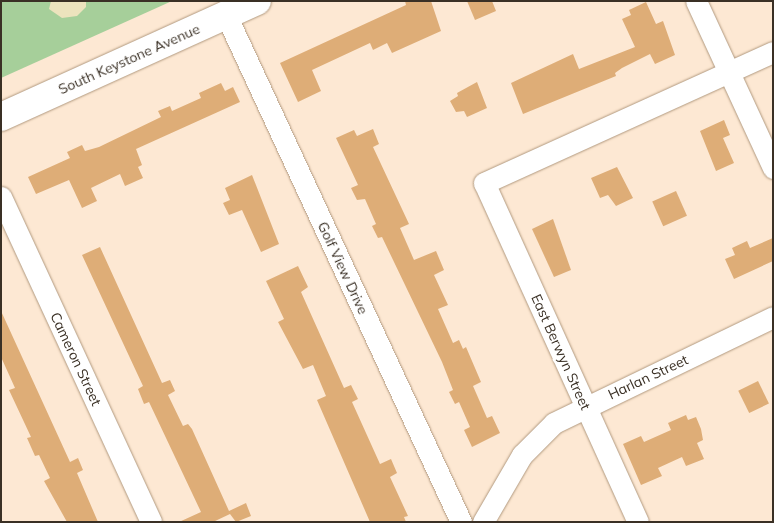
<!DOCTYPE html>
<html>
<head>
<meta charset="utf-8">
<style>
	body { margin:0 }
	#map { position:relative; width:774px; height:523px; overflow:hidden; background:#fde8d3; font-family:Mulish,sans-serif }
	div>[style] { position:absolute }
	.green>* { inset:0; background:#a6cf9a }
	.sand>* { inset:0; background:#ece3bd }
	.building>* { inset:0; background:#dead77; transform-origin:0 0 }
	.roads { filter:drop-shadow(0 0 1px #b1997f) drop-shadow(0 0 1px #b1997f) }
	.minor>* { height:21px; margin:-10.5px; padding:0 10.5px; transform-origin:10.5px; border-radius:10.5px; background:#fff }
	.major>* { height:28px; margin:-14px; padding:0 14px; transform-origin:14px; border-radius:14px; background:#fff }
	span { translate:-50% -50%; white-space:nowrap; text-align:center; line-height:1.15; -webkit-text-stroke:5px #fff; paint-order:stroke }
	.street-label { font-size:14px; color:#3a3025 }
	.frame { position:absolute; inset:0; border:2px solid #3a3025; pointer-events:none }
</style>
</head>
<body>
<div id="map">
	<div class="green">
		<i style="clip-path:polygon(1px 1px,172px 1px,1px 78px)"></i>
	</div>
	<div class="sand">
		<i style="clip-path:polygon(51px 1px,86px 1px,86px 7px,77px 16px,62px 18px,49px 9px)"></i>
	</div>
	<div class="building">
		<i style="clip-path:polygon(405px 1px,431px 1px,441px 31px,392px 53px,387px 43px,373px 50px,370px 43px,312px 70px,321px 91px,298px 102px,280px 63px,406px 5px)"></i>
		<i style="clip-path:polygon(467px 1px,492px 1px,496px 11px,475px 20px)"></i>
		<i style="clip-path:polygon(646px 2px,656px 24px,663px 21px,675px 55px,655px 64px,650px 54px,622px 68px,615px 73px,616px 76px,523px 114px,511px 83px,573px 54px,579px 69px,635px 47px,622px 19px,631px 15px,629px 10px)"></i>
		<i style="clip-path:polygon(477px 82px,487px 108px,467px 117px,464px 111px,456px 112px,450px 101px,458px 96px,457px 93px)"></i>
		<i style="clip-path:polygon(221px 83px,225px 91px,233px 87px,240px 102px,136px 149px,142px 165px,138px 167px,143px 178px,125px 186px,120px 174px,91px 188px,97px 201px,82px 208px,69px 180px,36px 194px,28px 177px,70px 158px,67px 152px,82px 145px,85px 151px,99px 147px,161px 117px,158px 111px,170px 106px,172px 111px,201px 98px,199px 93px)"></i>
		<i style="clip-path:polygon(724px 120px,730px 135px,723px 138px,734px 163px,716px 171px,700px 131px)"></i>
		<i style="clip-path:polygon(373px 129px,379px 144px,373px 147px,409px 224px,400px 228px,414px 260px,436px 251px,444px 270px,434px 275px,448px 305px,438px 309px,453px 343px,459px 340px,463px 349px,466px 347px,481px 382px,473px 386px,487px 418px,492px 416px,500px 433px,472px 447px,464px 430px,470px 427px,459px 402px,455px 404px,449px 392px,453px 390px,442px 362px,382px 237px,378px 238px,372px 226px,376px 224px,365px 199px,357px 200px,351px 188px,358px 185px,336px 138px,354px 130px,357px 136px)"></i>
		<i style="clip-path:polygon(617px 167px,633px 198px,616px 206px,608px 195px,600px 198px,591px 178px)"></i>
		<i style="clip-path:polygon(252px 175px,279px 244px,261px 252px,242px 210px,229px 215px,223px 203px,230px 200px,225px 188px)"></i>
		<i style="left:676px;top:191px;width:27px;height:26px;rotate:66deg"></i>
		<i style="clip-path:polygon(553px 219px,571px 270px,554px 277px,532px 229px)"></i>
		<i style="clip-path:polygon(773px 238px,773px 261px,734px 279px,725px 259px,735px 255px,732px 248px,747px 241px,750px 248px)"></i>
		<i style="clip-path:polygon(100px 247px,162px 383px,170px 380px,175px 391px,168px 395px,183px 426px,188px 424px,192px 429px,229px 511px,246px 503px,251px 516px,236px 522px,230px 514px,213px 522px,179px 522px,201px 512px,149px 402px,144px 404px,138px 389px,143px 386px,82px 255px)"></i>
		<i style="clip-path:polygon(298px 266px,308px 287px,301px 292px,344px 388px,351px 385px,358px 399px,352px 402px,380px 464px,391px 459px,397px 473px,390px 477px,408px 516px,404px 517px,406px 522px,370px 522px,317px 400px,326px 396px,313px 365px,303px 369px,278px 322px,284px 319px,266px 281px)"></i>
		<i style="clip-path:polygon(1px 311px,70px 462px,78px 458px,83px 470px,77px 473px,98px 522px,67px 522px,44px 481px,50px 478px,39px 455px,35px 456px,27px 438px,31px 437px,9px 390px,15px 388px,1px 357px)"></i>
		<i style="left:758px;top:381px;width:25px;height:22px;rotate:64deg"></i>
		<i style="clip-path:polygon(686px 415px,688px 420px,696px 417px,701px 429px,703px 440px,697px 443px,704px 459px,686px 466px,682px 457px,658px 468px,662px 476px,641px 485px,623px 444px,641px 436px,644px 442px,671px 430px,668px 423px)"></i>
	</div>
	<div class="roads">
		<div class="minor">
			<i style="left:696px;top:1px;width:184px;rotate:65.2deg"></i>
			<i style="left:226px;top:15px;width:559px;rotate:65.13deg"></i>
			<i style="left:1px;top:197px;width:358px;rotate:65.2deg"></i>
			<i style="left:483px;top:522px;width:78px;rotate:-59.8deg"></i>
			<i style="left:522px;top:455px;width:45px;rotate:-45deg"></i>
			<i style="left:554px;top:423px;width:243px;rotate:-25.8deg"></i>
			<i style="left:638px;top:522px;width:372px;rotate:-114.4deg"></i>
			<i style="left:484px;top:183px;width:317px;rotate:-24.4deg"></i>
		</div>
		<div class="major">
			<i style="left:1px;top:117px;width:281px;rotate:-24.4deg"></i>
		</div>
	</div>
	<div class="street-label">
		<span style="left:129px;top:59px;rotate:-24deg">South Keystone Avenue</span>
		<span style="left:343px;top:268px;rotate:65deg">Golf View Drive</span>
		<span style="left:561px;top:352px;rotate:66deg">East Berwyn Street</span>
		<span style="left:76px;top:359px;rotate:65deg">Cameron Street</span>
		<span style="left:648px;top:377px;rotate:-25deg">Harlan Street</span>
	</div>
	<div class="frame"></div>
</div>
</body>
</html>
